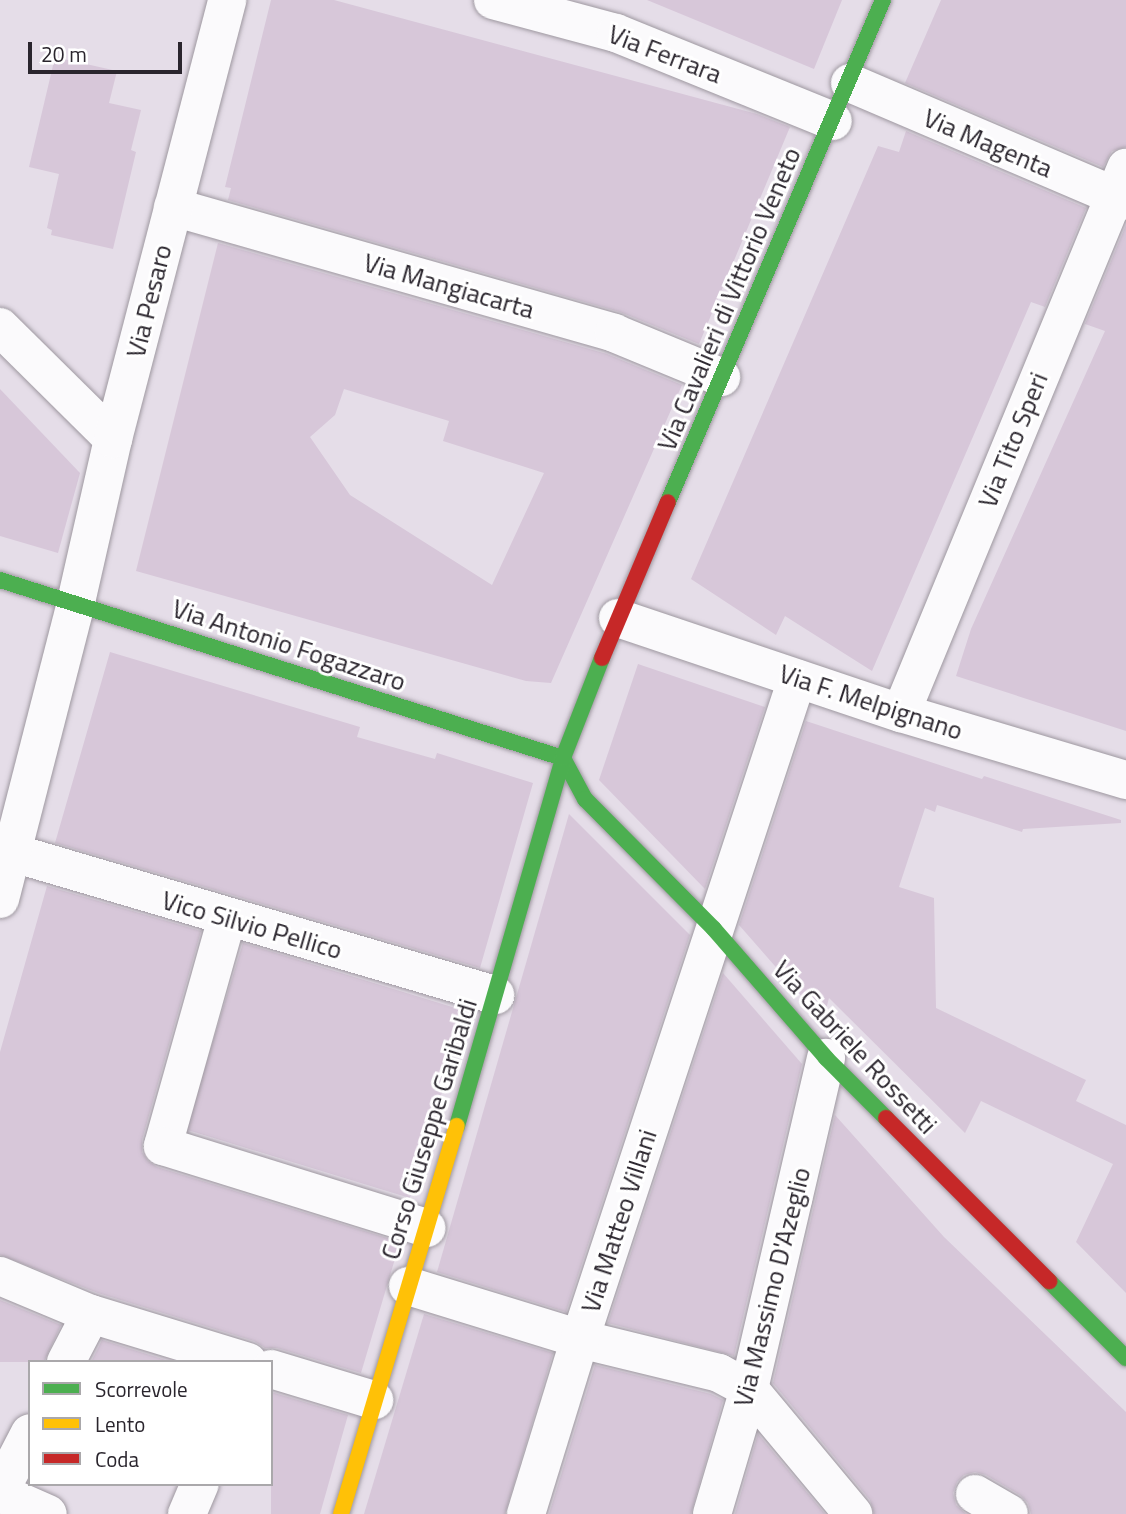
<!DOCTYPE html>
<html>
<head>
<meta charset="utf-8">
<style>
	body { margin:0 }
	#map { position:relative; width:1126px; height:1514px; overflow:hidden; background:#e5dde8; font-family:"Titillium Web",sans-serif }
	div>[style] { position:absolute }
	.building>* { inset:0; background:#d7c7d9; transform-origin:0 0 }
	.roads { filter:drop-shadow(0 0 2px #9e98a0) drop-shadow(0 0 2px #9e98a0) }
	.street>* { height:38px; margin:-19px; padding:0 19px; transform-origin:19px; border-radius:19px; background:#fbfafc }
	.fast>* { height:16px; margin:-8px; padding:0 8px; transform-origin:8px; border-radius:8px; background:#4caf50 }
	.slow>* { height:16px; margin:-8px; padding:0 8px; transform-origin:8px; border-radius:8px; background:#ffc107 }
	.jam>* { height:16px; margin:-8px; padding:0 8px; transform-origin:8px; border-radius:8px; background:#c62828 }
	span { translate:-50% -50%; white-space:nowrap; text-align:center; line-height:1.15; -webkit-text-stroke:6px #fff; paint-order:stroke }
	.street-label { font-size:26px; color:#2a252d }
	.legend { position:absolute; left:28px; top:1360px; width:245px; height:126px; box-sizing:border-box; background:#fff; border:2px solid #aaa8ab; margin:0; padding:9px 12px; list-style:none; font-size:21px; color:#2a252d }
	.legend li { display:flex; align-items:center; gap:14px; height:35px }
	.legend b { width:35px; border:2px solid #aaa8ab }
	.scale { position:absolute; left:28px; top:42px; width:154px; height:32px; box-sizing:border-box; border:4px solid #2a252d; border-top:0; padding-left:9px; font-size:21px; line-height:24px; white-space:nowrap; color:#2a252d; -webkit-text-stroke:5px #fff; paint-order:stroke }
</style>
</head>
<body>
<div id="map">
	<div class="building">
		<i style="clip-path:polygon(271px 0,334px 0,757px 114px,790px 127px,699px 344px,620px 312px,228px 200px,231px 188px,225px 187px)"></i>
		<i style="clip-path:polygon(647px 0,842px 0,814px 69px)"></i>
		<i style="clip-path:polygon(941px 0,1126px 0,1126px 147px,1112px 151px,1103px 167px,905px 83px)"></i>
		<i style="clip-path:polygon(55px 57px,117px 71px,109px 103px,141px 110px,131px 150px,136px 152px,113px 249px,51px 235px,52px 230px,47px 228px,59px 174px,29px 167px)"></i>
		<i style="clip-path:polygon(906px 131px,1086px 208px,1045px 307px,1031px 302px,872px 671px,785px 616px,776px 635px,691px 579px,878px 146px,899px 152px)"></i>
		<i style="clip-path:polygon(1126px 225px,1126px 731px,956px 676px,971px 629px,1105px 331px,1085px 324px)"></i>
		<i style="clip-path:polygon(evenodd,218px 243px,607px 354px,682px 385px,551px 683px,526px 681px,136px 571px,218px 243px,344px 389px,449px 421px,443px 441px,544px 473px,492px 585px,350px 495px,310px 437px,335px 415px,344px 389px)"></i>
		<i style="clip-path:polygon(0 389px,80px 473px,58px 553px,0 536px)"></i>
		<i style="clip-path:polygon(110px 652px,360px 727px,357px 737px,435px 759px,437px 753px,533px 783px,480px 968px,55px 843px)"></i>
		<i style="clip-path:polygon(638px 664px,765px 707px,705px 889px,599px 780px)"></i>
		<i style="clip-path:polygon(806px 721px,982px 779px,984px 776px,1121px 820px,1121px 823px,1023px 829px,1022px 832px,937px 805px,935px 812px,925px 808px,899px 887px,934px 898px,936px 1008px,1086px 1080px,1076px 1101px,1126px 1125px,1126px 1293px,1076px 1242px,1113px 1164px,981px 1101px,965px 1133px,829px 998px,823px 1021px,739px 925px)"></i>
		<i style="clip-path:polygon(569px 814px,690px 935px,566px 1312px,437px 1272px)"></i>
		<i style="clip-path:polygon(47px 886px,201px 931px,142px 1140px,142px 1152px,148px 1161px,157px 1167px,400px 1242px,361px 1373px,277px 1348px,265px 1348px,254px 1341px,98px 1293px,0 1255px,0 1052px)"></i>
		<i style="left:243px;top:943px;width:234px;height:195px;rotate:17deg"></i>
		<i style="clip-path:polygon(723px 973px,802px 1064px,734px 1356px,608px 1323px)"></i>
		<i style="clip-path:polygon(835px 1115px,944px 1237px,1126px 1412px,1126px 1514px,1031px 1514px,1028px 1503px,1020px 1495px,986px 1475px,975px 1472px,964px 1475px,957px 1482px,953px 1493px,956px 1505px,966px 1514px,874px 1514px,870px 1500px,773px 1383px)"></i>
		<i style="clip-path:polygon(0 1300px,61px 1325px,44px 1362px,0 1362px)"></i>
		<i style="clip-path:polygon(424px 1314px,553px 1353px,505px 1514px,364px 1514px)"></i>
		<i style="clip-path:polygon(102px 1340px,172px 1362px,91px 1362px)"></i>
		<i style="clip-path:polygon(595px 1365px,711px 1394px,723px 1400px,691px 1514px,549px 1514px)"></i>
		<i style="clip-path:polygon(271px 1392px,348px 1415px,320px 1514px,271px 1514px)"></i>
		<i style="clip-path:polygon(758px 1434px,825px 1514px,735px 1514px)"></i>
	</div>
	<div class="roads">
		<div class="street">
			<i style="left:493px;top:0;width:127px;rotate:15deg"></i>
			<i style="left:616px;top:33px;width:234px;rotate:22.1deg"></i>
			<i style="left:850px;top:83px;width:300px;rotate:23.1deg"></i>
			<i style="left:173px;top:207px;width:459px;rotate:15.9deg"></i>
			<i style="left:614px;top:333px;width:116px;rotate:22.4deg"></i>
			<i style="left:0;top:327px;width:159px;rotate:44.7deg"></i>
			<i style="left:618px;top:618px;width:299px;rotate:18.6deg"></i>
			<i style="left:901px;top:713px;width:235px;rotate:16.6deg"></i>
			<i style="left:901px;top:713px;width:590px;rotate:-67.57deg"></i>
			<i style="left:10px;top:852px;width:506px;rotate:16.43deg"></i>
			<i style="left:0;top:899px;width:307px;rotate:-75.6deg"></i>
			<i style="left:76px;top:602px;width:167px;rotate:-77.2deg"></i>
			<i style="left:113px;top:439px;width:454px;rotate:-75.4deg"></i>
			<i style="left:227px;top:918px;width:237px;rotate:105.7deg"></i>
			<i style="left:163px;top:1146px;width:276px;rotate:17.3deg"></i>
			<i style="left:0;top:1276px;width:99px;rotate:22.7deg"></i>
			<i style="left:91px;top:1314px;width:164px;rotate:17deg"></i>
			<i style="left:408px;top:1286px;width:180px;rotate:17.1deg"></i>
			<i style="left:580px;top:1339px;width:143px;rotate:13.7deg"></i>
			<i style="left:719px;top:1373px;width:34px;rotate:28deg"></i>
			<i style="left:749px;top:1389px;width:163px;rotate:50.2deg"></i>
			<i style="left:66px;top:1362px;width:54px;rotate:-62.5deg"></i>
			<i style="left:271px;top:1369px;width:108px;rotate:16.8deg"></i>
			<i style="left:0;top:1491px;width:65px;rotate:-62.7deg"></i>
			<i style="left:0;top:1493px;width:52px;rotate:23.6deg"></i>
			<i style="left:975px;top:1494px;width:39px;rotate:30deg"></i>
			<i style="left:187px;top:1514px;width:33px;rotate:-67deg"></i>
			<i style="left:526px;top:1514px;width:183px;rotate:-72.9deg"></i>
			<i style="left:580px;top:1339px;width:695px;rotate:-71.8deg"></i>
			<i style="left:712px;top:1514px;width:130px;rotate:-73.5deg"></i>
			<i style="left:749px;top:1389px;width:340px;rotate:-76.9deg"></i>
		</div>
		<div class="fast">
			<i style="left:668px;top:502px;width:546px;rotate:-66.82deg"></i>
			<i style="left:0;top:580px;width:590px;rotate:17.55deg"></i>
			<i style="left:563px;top:758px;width:47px;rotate:61.8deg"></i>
			<i style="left:585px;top:799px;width:183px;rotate:45.2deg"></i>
			<i style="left:714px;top:929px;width:171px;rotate:49deg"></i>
			<i style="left:826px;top:1058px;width:85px;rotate:45deg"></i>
			<i style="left:457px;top:1126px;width:383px;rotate:-73.9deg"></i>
			<i style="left:563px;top:758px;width:107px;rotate:-68.7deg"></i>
			<i style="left:1049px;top:1281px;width:109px;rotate:45deg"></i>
		</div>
		<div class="slow">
			<i style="left:341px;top:1514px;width:405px;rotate:-73.4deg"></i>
		</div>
		<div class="jam">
			<i style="left:602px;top:658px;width:169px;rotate:-67.1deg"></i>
			<i style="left:886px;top:1118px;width:231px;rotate:45deg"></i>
		</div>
	</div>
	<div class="street-label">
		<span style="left:665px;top:54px;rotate:21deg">Via Ferrara</span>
		<span style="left:988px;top:143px;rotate:23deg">Via Magenta</span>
		<span style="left:449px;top:286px;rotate:16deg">Via Mangiacarta</span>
		<span style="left:729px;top:299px;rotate:-67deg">Via Cavalieri di Vittorio Veneto</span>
		<span style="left:149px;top:301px;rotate:-76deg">Via Pesaro</span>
		<span style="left:1013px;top:440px;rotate:-68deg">Via Tito Speri</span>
		<span style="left:289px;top:645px;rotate:18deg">Via Antonio Fogazzaro</span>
		<span style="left:871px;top:702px;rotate:18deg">Via F. Melpignano</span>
		<span style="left:252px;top:925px;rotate:16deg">Vico Silvio Pellico</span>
		<span style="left:855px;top:1047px;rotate:47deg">Via Gabriele Rossetti</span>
		<span style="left:429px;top:1129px;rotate:-73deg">Corso Giuseppe Garibaldi</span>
		<span style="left:619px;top:1221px;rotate:-72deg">Via Matteo Villani</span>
		<span style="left:772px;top:1287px;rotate:-76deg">Via Massimo D'Azeglio</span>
	</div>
	<ul class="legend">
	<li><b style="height:9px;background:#4caf50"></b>Scorrevole</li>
	<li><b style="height:9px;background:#ffc107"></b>Lento</li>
	<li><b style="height:9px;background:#c62828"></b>Coda</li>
	</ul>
	<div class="scale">20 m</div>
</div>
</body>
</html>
